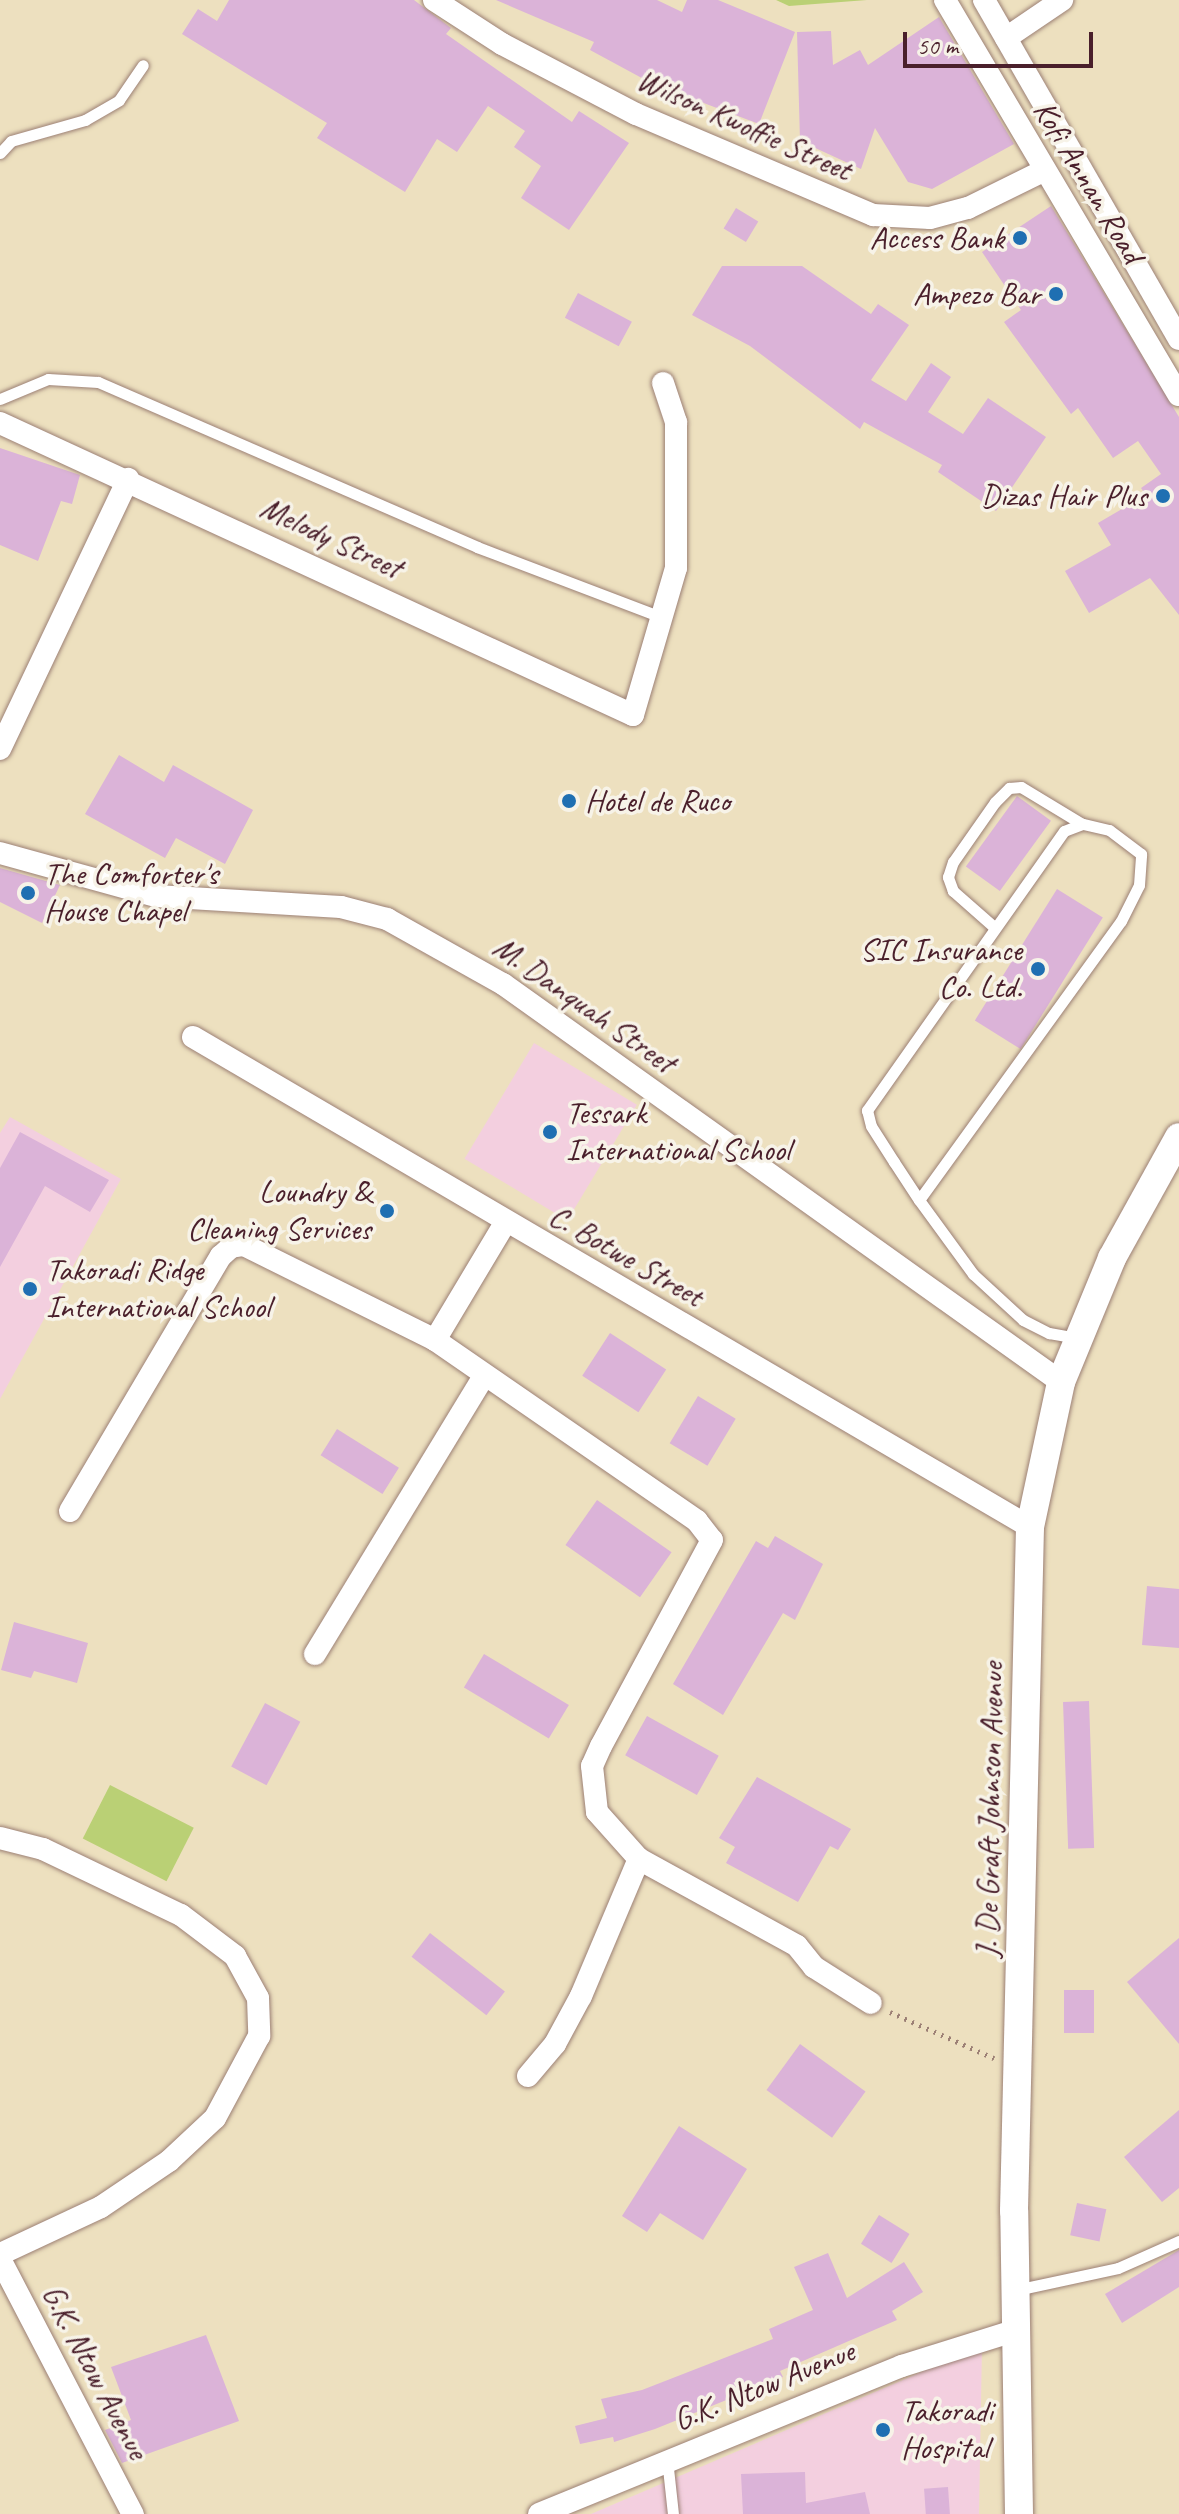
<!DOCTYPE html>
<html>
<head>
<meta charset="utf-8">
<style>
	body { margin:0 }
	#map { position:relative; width:1179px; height:2514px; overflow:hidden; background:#ede0bf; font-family:Caveat,sans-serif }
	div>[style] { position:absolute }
	.built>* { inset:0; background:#f3cfdf; transform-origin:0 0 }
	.green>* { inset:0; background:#bad075; transform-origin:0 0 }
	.building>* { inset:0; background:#dbb3d8; transform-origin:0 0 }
	.path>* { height:5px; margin-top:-2.5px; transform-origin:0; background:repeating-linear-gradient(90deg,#9c8075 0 2px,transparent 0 8px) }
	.roads { filter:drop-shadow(0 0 2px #9c8075) drop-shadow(0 0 2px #9c8075) }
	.service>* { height:11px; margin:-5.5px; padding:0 5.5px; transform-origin:5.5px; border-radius:5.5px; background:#fff }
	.minor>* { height:22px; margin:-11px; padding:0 11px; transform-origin:11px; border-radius:11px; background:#fff }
	.tertiary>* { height:28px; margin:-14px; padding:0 14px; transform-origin:14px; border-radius:14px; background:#fff }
	.dots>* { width:22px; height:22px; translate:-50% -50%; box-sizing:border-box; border:4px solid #f7f3e8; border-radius:50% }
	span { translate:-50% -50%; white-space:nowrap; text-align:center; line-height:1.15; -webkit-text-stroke:7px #f7f3e8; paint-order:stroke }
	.street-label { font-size:32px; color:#4a1f2b }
	.poi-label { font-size:32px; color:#4a1f2b }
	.right { translate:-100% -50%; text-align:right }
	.left { translate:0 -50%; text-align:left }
	.scale { position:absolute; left:903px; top:32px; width:190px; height:36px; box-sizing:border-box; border:4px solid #4a1f2b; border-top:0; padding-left:10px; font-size:24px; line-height:28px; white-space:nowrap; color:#4a1f2b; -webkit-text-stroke:6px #f7f3e8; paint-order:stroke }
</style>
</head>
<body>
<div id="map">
	<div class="built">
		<i style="left:534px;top:1043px;width:120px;height:135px;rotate:31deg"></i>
		<i style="clip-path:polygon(10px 1117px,121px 1179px,0 1399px,0 1133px)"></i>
		<i style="clip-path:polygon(982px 2346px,979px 2514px,591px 2514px)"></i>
	</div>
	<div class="green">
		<i style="clip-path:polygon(776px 0,867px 0,789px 6px)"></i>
		<i style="left:110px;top:1785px;width:94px;height:60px;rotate:27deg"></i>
	</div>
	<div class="building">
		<i style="clip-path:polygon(229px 0,414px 0,451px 28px,446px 34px,572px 122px,579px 111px,629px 143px,569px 230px,521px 198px,541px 166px,514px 147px,525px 131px,488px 106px,457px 152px,437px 139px,405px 192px,317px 138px,327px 123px,182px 34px,198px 9px,217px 21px)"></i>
		<i style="clip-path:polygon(496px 0,657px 0,682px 12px,687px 0,718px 0,795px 32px,759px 124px,651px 83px,590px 50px,594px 42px)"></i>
		<i style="clip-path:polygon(939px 17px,1014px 144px,932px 189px,908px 182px,875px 128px,861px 169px,800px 141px,797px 32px,831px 31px,833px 65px,860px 50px,868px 65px)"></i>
		<i style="clip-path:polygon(1051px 206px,1179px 417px,1179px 615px,1150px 578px,1089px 613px,1065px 571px,1111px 545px,1098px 523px,1146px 495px,1141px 488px,1161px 474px,1138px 441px,1113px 458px,1078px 408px,1071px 414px,1004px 322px,1021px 310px,982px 252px)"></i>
		<i style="left:736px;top:208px;width:26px;height:24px;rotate:31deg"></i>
		<i style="clip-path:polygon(722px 266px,802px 266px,871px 314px,878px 304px,909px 325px,871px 380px,906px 401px,931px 363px,951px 377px,928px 412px,963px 434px,988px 398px,1046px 437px,996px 511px,938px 472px,942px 465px,864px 422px,860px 429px,750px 346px,692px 315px)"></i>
		<i style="left:578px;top:293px;width:61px;height:28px;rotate:28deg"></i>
		<i style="clip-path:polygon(0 448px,80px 475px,72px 504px,61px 501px,38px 561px,0 545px)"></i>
		<i style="clip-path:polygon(119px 755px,164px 782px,173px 765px,253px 810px,225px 864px,176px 838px,165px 858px,85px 814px)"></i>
		<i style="left:1017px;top:796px;width:42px;height:87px;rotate:36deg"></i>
		<i style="clip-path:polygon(0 868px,60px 885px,42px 923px,0 902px)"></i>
		<i style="left:1057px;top:889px;width:54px;height:155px;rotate:32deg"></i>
		<i style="clip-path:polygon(20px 1132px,109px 1180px,90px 1212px,45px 1186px,0 1267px,0 1168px)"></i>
		<i style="left:610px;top:1333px;width:67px;height:51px;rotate:33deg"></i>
		<i style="left:698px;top:1396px;width:44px;height:55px;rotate:31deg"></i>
		<i style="left:337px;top:1429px;width:73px;height:31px;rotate:32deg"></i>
		<i style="left:597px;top:1500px;width:91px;height:55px;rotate:35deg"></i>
		<i style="clip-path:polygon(775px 1536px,823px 1564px,795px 1620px,783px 1613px,723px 1715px,673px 1684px,756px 1541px,768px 1548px)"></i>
		<i style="clip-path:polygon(1147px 1586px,1179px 1589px,1179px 1648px,1142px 1645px)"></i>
		<i style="clip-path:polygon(14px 1622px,88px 1643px,77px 1683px,34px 1671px,31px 1678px,1px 1670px)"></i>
		<i style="left:484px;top:1654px;width:99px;height:39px;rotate:31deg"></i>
		<i style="left:1089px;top:1701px;width:147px;height:26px;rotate:88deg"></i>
		<i style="left:265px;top:1703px;width:40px;height:72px;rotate:28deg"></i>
		<i style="left:647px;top:1716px;width:82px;height:45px;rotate:29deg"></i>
		<i style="clip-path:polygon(757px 1777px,851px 1829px,838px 1850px,830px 1846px,798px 1902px,726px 1863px,735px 1847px,719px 1838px)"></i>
		<i style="left:430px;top:1933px;width:95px;height:30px;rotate:38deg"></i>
		<i style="clip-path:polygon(1179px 1938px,1179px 2044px,1127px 1982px)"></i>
		<i style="left:1064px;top:1990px;width:30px;height:43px"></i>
		<i style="left:800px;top:2044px;width:81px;height:57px;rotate:36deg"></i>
		<i style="clip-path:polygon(1179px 2110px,1179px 2188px,1162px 2202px,1124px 2157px)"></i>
		<i style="clip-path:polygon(679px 2126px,747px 2169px,703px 2240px,660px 2213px,647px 2232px,622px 2216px)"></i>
		<i style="left:1077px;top:2203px;width:30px;height:33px;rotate:12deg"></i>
		<i style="left:879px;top:2215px;width:36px;height:34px;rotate:32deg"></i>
		<i style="clip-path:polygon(1179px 2250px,1179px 2287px,1122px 2323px,1105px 2294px)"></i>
		<i style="clip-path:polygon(828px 2253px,847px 2298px,904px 2262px,923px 2292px,892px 2311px,897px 2320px,780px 2371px,783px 2377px,655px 2429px,614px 2442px,613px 2437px,580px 2444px,575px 2426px,607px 2418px,601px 2399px,642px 2390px,773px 2339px,769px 2329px,813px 2310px,794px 2267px)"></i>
		<i style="clip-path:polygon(206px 2335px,239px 2421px,122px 2463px,105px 2430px,131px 2420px,111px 2367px)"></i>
		<i style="clip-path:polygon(805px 2472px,806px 2503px,865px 2492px,870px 2514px,743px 2514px,741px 2474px)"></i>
		<i style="left:948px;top:2487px;width:27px;height:24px;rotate:86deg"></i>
	</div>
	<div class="path">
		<i style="left:890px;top:2012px;width:114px;rotate:23.9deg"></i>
	</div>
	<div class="roads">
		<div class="service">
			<i style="left:0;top:153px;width:16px;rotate:-47deg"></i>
			<i style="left:11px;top:141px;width:77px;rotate:-15.8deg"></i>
			<i style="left:85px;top:120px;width:39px;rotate:-30deg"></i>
			<i style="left:119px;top:100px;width:42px;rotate:-55.6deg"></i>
			<i style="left:0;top:399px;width:52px;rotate:-22.6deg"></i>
			<i style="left:48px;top:379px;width:50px;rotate:3.4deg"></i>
			<i style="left:98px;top:382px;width:413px;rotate:23.5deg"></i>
			<i style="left:477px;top:547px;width:200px;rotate:20.8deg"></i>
			<i style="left:994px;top:927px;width:55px;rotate:-138.7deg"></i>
			<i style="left:953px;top:891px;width:15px;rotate:-110deg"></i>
			<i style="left:948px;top:877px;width:16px;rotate:-72deg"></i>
			<i style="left:953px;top:862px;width:73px;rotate:-55deg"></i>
			<i style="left:995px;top:802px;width:20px;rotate:-45deg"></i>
			<i style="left:1009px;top:788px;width:12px;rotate:-5deg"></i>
			<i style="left:1021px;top:787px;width:71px;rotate:31.2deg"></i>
			<i style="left:919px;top:1200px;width:344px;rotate:-54.1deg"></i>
			<i style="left:1121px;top:921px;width:40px;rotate:-63.4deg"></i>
			<i style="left:1139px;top:885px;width:31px;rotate:-86deg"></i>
			<i style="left:1141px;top:854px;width:40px;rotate:-143deg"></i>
			<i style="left:1109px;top:830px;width:28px;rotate:-167deg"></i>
			<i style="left:1082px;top:824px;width:19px;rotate:159deg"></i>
			<i style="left:1064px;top:831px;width:342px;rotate:125.2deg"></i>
			<i style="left:867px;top:1110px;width:16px;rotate:76deg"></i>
			<i style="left:871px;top:1126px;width:43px;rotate:57.4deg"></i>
			<i style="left:894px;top:1162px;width:45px;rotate:56.7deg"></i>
			<i style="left:919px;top:1200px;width:92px;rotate:53.9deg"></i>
			<i style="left:973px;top:1274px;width:68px;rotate:42.6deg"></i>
			<i style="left:1023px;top:1320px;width:29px;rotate:27deg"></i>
			<i style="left:1049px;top:1333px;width:28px;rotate:10deg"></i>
			<i style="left:1016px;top:2290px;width:104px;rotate:-12.2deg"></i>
			<i style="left:1118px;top:2268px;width:67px;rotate:-23.9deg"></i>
			<i style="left:667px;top:2459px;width:55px;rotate:83.8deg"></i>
		</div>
		<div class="minor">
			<i style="left:434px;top:0;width:81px;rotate:32.9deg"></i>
			<i style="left:502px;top:44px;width:151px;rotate:27.6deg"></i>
			<i style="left:636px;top:114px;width:258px;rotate:23.1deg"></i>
			<i style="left:873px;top:215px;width:57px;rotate:3deg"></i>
			<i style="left:930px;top:218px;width:39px;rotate:-15deg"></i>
			<i style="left:968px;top:208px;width:84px;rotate:-26.3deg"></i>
			<i style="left:945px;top:0;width:459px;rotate:59.4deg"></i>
			<i style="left:984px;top:0;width:391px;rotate:60.1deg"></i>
			<i style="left:1006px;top:38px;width:68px;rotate:-34.2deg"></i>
			<i style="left:0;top:423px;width:697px;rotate:24.76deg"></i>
			<i style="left:633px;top:715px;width:153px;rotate:-73.7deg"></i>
			<i style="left:676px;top:568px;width:146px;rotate:-90deg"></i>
			<i style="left:676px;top:422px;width:41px;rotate:-108.4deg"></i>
			<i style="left:0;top:749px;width:299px;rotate:-64.6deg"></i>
			<i style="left:0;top:853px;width:162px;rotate:15.4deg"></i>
			<i style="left:156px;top:896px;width:185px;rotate:3.4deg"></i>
			<i style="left:341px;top:907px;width:48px;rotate:14.6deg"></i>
			<i style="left:387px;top:919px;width:133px;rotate:29.3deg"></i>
			<i style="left:503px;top:984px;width:685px;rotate:35.5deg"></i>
			<i style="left:193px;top:1037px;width:970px;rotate:30.35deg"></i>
			<i style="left:435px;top:1340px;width:136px;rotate:-59.1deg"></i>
			<i style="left:70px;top:1511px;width:296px;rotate:-59.4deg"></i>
			<i style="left:221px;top:1256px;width:13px;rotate:-42deg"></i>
			<i style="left:231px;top:1247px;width:13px;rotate:-9deg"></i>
			<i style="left:244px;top:1245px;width:213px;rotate:26.4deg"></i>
			<i style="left:435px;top:1340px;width:318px;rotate:34.6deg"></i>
			<i style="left:697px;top:1521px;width:24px;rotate:52deg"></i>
			<i style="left:712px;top:1540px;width:234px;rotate:118.3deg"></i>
			<i style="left:601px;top:1746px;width:22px;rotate:114deg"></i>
			<i style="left:592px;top:1766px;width:46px;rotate:83.8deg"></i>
			<i style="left:597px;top:1812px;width:63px;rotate:48.2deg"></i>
			<i style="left:639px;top:1859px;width:180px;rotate:28.8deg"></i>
			<i style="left:797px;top:1946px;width:27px;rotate:51deg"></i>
			<i style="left:814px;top:1967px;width:67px;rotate:32.3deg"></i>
			<i style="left:315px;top:1654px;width:325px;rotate:-58.7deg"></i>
			<i style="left:0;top:1838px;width:44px;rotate:14.3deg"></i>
			<i style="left:43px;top:1849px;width:153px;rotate:25.6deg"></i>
			<i style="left:181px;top:1915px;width:68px;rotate:37.2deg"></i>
			<i style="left:235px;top:1956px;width:48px;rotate:61.3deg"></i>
			<i style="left:258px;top:1998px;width:38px;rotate:88deg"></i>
			<i style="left:259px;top:2036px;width:93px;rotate:118.2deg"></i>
			<i style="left:215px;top:2118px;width:63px;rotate:136.9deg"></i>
			<i style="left:169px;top:2161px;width:82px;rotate:145.9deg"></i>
			<i style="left:101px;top:2207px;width:111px;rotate:155deg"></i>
			<i style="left:528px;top:2076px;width:42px;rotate:-49.8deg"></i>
			<i style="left:555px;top:2044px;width:55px;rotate:-61.6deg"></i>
			<i style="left:581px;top:1996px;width:149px;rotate:-67.1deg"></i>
			<i style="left:0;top:2259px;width:288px;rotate:62.5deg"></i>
			<i style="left:539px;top:2514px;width:392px;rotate:-22.2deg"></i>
			<i style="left:902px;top:2366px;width:121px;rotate:-17.4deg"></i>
		</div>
		<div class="tertiary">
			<i style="left:1019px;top:2514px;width:303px;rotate:-90.9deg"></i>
			<i style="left:1014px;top:2211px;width:684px;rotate:-88.66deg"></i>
			<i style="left:1030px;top:1527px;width:148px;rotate:-77.9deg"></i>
			<i style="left:1061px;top:1382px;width:134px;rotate:-67.6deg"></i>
			<i style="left:1112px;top:1258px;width:138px;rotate:-61deg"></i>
		</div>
	</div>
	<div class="dots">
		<i style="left:1020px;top:238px;background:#1f6fb2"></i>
		<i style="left:1056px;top:294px;background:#1f6fb2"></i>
		<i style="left:1163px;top:496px;background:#1f6fb2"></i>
		<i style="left:569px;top:801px;background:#1f6fb2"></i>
		<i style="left:28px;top:893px;background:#1f6fb2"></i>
		<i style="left:1038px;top:969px;background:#1f6fb2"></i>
		<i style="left:550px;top:1132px;background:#1f6fb2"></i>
		<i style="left:387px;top:1211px;background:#1f6fb2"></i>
		<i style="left:30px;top:1289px;background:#1f6fb2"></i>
		<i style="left:883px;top:2430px;background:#1f6fb2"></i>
	</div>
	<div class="street-label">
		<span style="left:744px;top:125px;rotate:24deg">Wilson Kwoffie Street</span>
		<span style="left:1088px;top:182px;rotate:59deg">Kofi Annan Road</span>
		<span style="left:331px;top:538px;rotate:25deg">Melody Street</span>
		<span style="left:584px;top:1005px;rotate:35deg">M. Danquah Street</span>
		<span style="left:626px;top:1256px;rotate:30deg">C. Botwe Street</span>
		<span style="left:990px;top:1810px;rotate:-89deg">J. De Graft Johnson Avenue</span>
		<span style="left:95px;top:2372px;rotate:62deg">G.K. Ntow Avenue</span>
		<span style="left:764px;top:2386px;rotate:-22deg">G.K. Ntow Avenue</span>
	</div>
	<div class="poi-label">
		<span class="right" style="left:1004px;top:238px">Access Bank</span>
		<span class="right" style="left:1040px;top:294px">Ampezo Bar</span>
		<span class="right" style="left:1147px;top:496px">Dizas Hair Plus</span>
		<span class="left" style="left:585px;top:801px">Hotel de Ruco</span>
		<span class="left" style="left:44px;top:893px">The Comforter's<br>House Chapel</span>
		<span class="right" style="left:1022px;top:969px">SIC Insurance<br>Co. Ltd.</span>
		<span class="left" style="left:566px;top:1132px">Tessark<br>International School</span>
		<span class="right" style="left:371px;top:1211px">Loundry &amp;<br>Cleaning Services</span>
		<span class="left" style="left:46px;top:1289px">Takoradi Ridge<br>International School</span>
		<span class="left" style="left:901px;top:2430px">Takoradi<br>Hospital</span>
	</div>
	<div class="scale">50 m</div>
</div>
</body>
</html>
